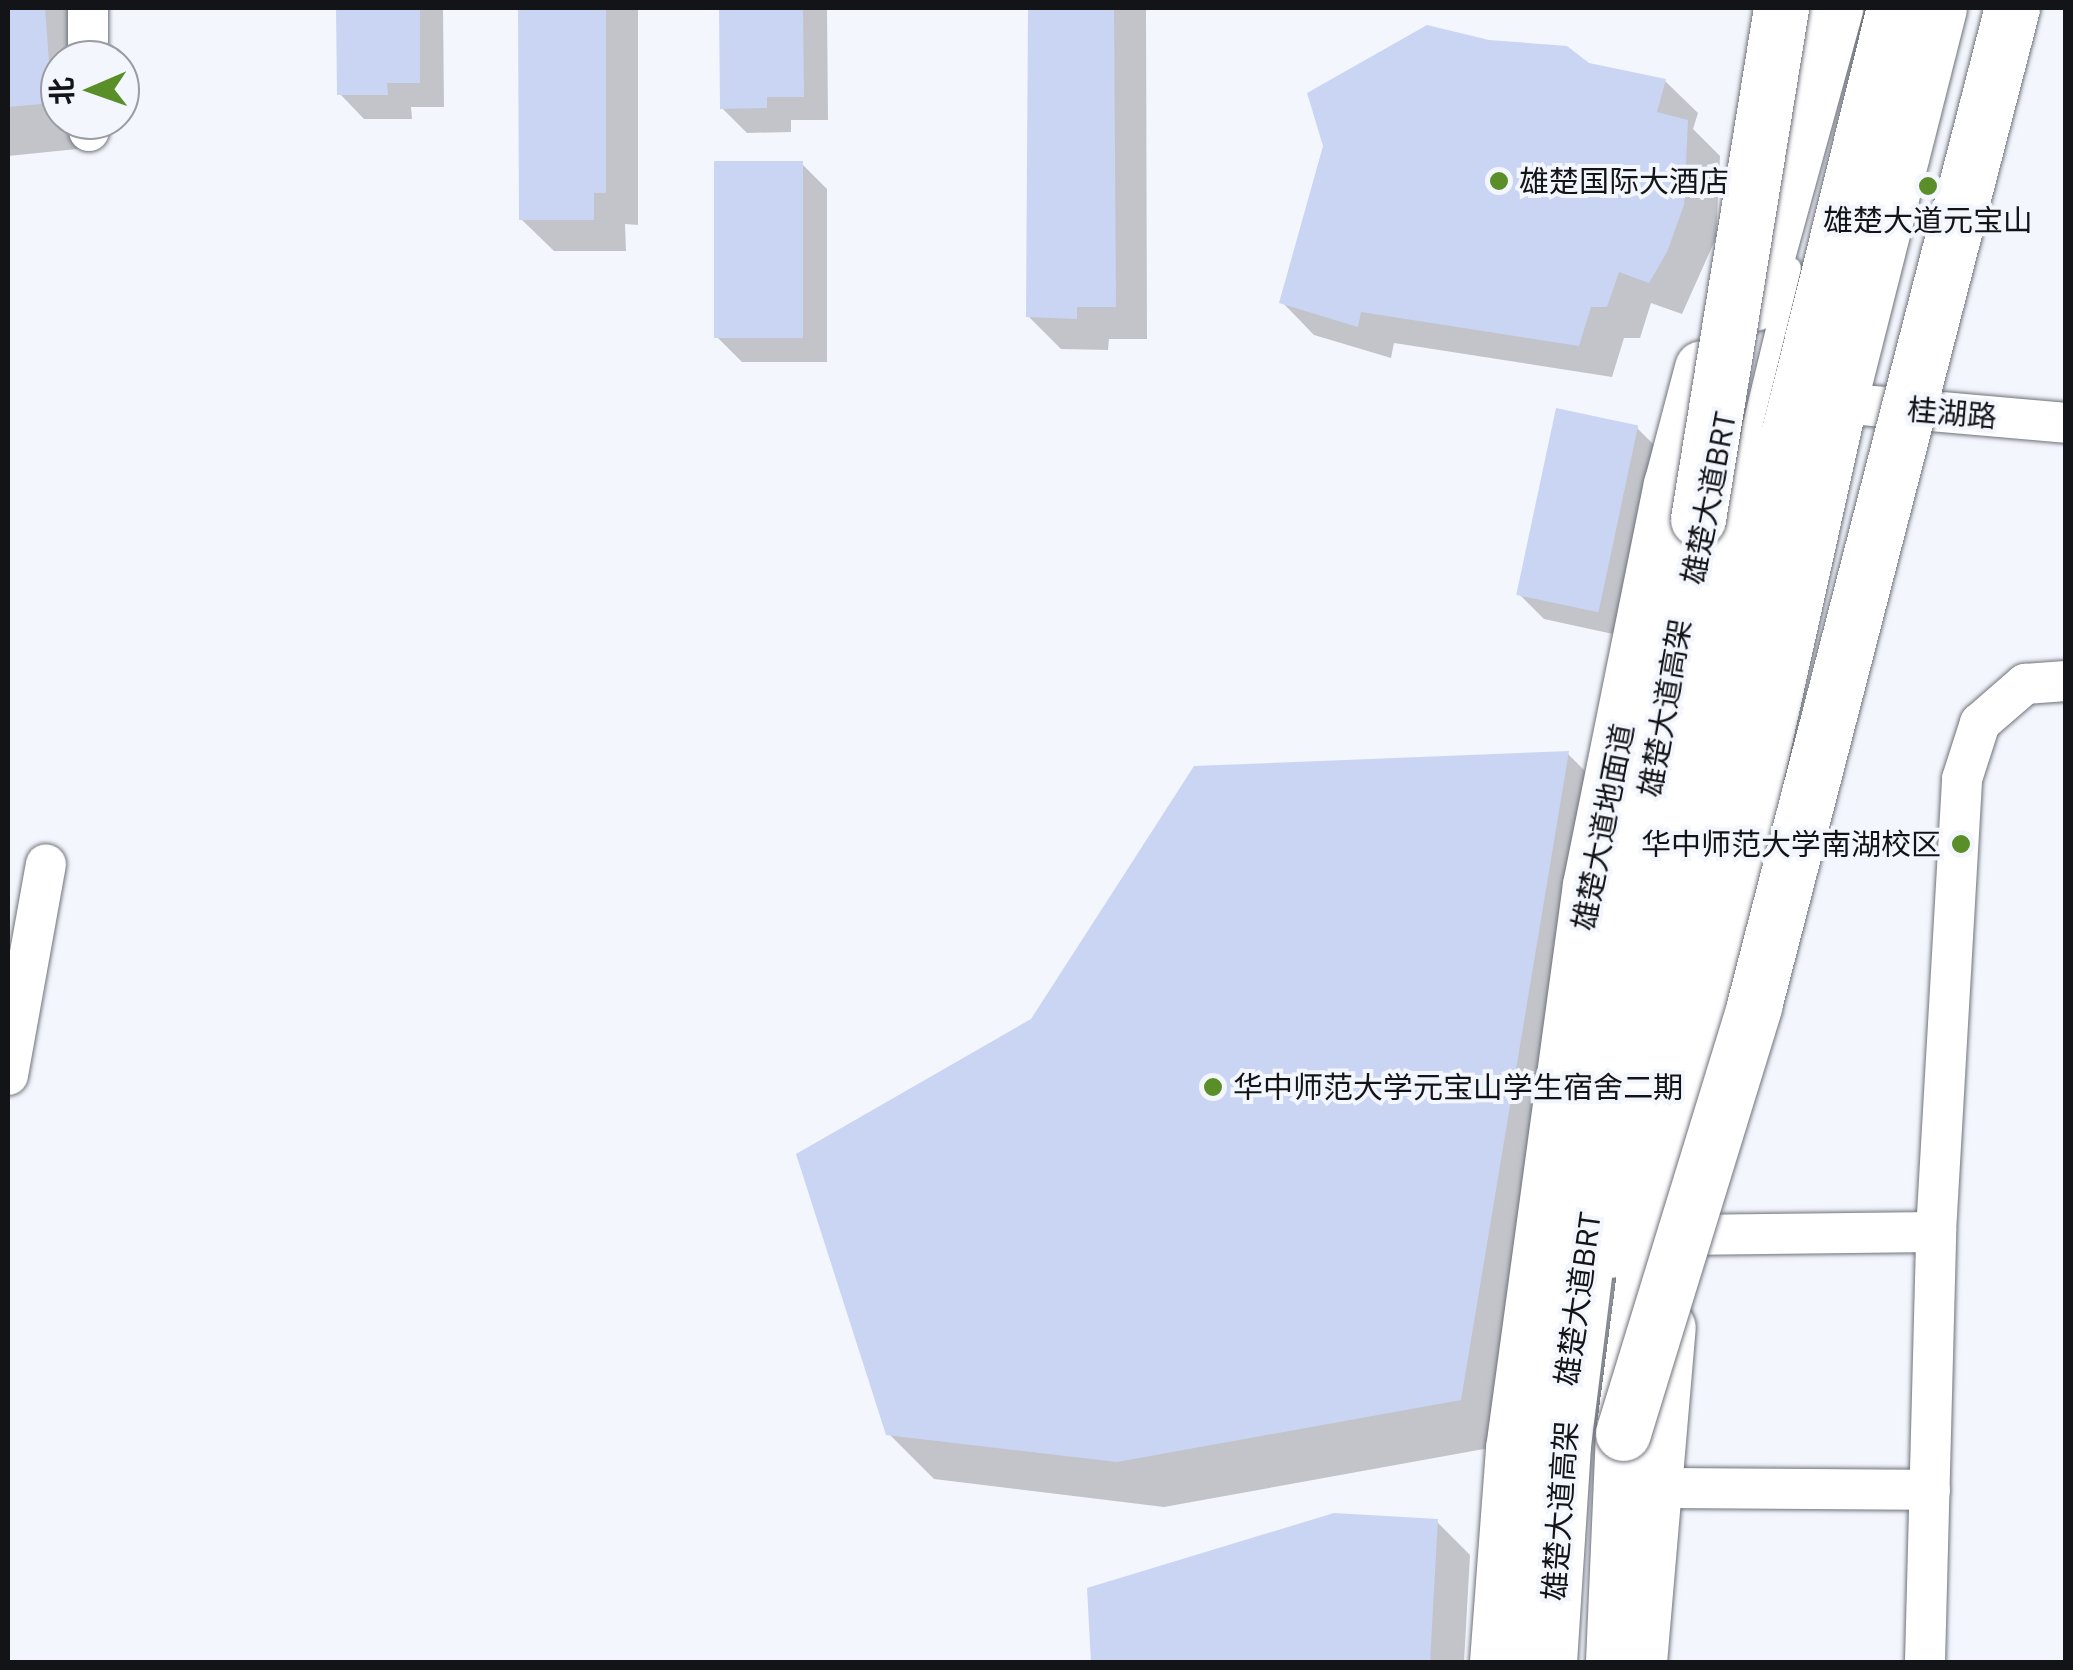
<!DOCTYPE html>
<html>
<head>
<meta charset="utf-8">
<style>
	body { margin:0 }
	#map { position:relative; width:2073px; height:1670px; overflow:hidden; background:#f3f6fd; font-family:"IBM Plex Sans","Noto Sans SC",sans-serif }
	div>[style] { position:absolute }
	.shadow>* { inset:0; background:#0003 }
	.building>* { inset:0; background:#cad5f4; transform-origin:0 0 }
	.roads { filter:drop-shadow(0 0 2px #6f727b) drop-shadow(0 0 2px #6f727b) }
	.service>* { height:20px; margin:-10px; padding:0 10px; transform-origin:10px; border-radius:10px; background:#fff }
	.minor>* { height:40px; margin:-20px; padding:0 20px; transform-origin:20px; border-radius:20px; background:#fff }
	.primary>* { height:55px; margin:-27.5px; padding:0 27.5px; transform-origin:27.5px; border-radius:27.5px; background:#fff }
	.trunk>* { height:55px; margin:-27.5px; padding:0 27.5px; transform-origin:27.5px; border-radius:27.5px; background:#fff }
	.bridges { filter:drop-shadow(0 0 2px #6f727b) drop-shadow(0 0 2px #6f727b) }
	.primary-bridge>* { height:55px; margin:-27.5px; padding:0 27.5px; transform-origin:27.5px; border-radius:27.5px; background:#fff }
	.dots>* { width:28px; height:28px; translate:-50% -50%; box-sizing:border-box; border:5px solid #f3f6fd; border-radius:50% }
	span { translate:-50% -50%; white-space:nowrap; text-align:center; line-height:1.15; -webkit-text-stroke:8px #f3f6fd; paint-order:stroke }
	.poi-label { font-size:30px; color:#131418 }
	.left { translate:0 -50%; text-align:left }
	.right { translate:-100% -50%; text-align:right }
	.street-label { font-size:30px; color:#131418 }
	.frame { position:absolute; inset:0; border:10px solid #131418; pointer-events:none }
	.north { position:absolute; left:40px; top:40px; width:100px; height:100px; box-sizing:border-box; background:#f3f6fd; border:2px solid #999ca1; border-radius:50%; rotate:268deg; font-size:28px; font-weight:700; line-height:40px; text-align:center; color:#131418 }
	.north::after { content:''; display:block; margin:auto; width:35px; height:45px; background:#598e28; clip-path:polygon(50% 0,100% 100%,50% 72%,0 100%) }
</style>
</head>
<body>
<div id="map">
	<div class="shadow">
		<i style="clip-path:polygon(8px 8px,87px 8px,90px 60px,60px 60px,60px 120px,95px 120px,97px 147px,8px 156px)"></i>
		<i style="clip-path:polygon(338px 8px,443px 8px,444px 107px,411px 107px,412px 119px,364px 119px,340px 94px)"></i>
		<i style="clip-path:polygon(521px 8px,638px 8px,638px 225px,625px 224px,626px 251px,554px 251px,521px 219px)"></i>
		<i style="clip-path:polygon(721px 8px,827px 8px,828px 120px,791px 120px,791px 132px,747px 133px,722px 108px)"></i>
		<i style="clip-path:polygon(1031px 8px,1146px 8px,1147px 339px,1109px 339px,1108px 350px,1061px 349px,1028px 316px)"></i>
		<i style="clip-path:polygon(1588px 65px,1665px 81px,1698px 113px,1693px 129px,1720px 156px,1716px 238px,1682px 314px,1651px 303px,1640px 338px,1624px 338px,1612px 377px,1394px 343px,1391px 358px,1314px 335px,1282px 302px)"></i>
		<i style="clip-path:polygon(802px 164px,827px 189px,827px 362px,742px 362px,717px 337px)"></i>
		<i style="clip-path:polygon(1636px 427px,1661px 452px,1622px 636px,1544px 619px,1519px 594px)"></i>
		<i style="clip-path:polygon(1568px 754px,1613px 799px,1506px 1445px,1164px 1507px,934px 1479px,888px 1433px)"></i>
		<i style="clip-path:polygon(1437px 1522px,1470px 1555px,1464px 1662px,1094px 1662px,1090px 1590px)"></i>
	</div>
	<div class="building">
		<i style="clip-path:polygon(8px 8px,45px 8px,52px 103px,8px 107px)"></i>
		<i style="clip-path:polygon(336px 8px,420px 8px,420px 83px,387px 83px,388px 95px,337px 95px)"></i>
		<i style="clip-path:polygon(518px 8px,606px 8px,606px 193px,594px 193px,594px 220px,519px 220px)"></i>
		<i style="clip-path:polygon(719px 8px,803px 8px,804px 97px,767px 97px,767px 108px,720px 109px)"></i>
		<i style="clip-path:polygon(1028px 8px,1114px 8px,1116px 307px,1077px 307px,1077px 319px,1026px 317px)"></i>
		<i style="clip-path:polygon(1427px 25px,1489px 40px,1567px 46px,1589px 63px,1666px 79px,1657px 112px,1688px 120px,1684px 205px,1667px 252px,1649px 283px,1619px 272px,1607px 307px,1591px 307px,1579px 346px,1361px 312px,1358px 327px,1279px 303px,1323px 146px,1307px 93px)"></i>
		<i style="left:714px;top:161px;width:89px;height:177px"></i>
		<i style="left:1556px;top:408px;width:84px;height:191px;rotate:12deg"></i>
		<i style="clip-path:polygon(1569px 751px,1461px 1400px,1117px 1462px,886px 1435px,796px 1154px,1031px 1019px,1194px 766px)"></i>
		<i style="clip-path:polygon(1334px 1513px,1438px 1519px,1430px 1662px,1091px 1662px,1087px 1588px)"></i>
	</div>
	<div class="roads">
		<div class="service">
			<i style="left:1612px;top:1268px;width:383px;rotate:-82.4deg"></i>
			<i style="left:1663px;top:888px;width:469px;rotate:-79deg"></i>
			<i style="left:1752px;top:428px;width:165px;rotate:-76.3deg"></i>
		</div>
		<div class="minor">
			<i style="left:88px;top:8px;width:52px;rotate:90deg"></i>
			<i style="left:89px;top:120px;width:11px;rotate:90deg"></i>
			<i style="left:1839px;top:403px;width:228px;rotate:5deg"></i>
			<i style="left:8px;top:1075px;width:214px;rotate:-79.8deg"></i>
			<i style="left:1681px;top:1235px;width:255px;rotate:-0.7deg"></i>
			<i style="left:1654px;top:1488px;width:276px;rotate:0.4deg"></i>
			<i style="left:1925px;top:1662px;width:430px;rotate:-88.5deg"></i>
			<i style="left:1936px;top:1232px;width:454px;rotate:-86.7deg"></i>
			<i style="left:1962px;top:779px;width:59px;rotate:-72.2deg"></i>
			<i style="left:1980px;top:723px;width:60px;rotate:-40.9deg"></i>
			<i style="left:2025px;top:684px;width:41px;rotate:-4.2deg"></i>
		</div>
		<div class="primary">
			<i style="left:1694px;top:1148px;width:246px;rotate:-82.1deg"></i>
			<i style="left:1728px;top:904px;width:513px;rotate:-77.51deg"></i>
			<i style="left:1839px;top:403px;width:407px;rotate:-75.8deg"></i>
			<i style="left:1497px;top:1662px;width:214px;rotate:-85.7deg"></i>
			<i style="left:1513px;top:1449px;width:569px;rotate:-82.23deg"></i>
			<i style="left:1590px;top:885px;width:408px;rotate:-78.6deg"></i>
			<i style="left:1671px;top:485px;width:121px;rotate:-75.2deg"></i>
			<i style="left:1639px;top:1662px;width:336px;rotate:-85.1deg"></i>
		</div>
		<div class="trunk">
			<i style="left:1754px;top:303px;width:306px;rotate:-74.6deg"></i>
			<i style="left:1549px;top:1662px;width:217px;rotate:-86.3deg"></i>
			<i style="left:1563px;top:1445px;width:544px;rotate:-82.93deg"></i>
			<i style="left:1630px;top:905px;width:438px;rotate:-79.5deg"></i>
			<i style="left:1613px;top:1662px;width:229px;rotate:-87.5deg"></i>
			<i style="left:1623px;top:1433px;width:489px;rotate:-82.5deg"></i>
			<i style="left:1687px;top:948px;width:359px;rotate:-80.1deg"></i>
			<i style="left:1749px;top:594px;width:604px;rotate:-76.1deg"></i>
		</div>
	</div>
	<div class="bridges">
		<div class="primary-bridge">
			<i style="left:1698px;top:519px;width:518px;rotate:-80.77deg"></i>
			<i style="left:1623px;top:1433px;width:447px;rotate:-72.9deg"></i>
			<i style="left:1754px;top:1006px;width:1031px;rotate:-75.51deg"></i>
		</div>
	</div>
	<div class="dots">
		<i style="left:1499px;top:181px;background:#598e28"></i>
		<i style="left:1928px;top:186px;background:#598e28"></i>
		<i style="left:1961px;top:844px;background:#598e28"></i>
		<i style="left:1213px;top:1087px;background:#598e28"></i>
	</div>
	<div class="poi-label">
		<span class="left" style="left:1519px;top:181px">雄楚国际大酒店</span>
		<span style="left:1928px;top:220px">雄楚大道元宝山</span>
		<span class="right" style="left:1941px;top:844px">华中师范大学南湖校区</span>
		<span class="left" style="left:1233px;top:1087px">华中师范大学元宝山学生宿舍二期</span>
	</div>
	<div class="street-label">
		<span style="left:1952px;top:413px;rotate:5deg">桂湖路</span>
		<span style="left:1709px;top:498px;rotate:-79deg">雄楚大道BRT</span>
		<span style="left:1665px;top:708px;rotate:-80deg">雄楚大道高架</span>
		<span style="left:1603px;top:827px;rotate:-79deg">雄楚大道地面道</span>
		<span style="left:1578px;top:1299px;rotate:-82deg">雄楚大道BRT</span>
		<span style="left:1560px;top:1511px;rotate:-86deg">雄楚大道高架</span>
	</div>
	<div class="frame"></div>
	<div class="north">北</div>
</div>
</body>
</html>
